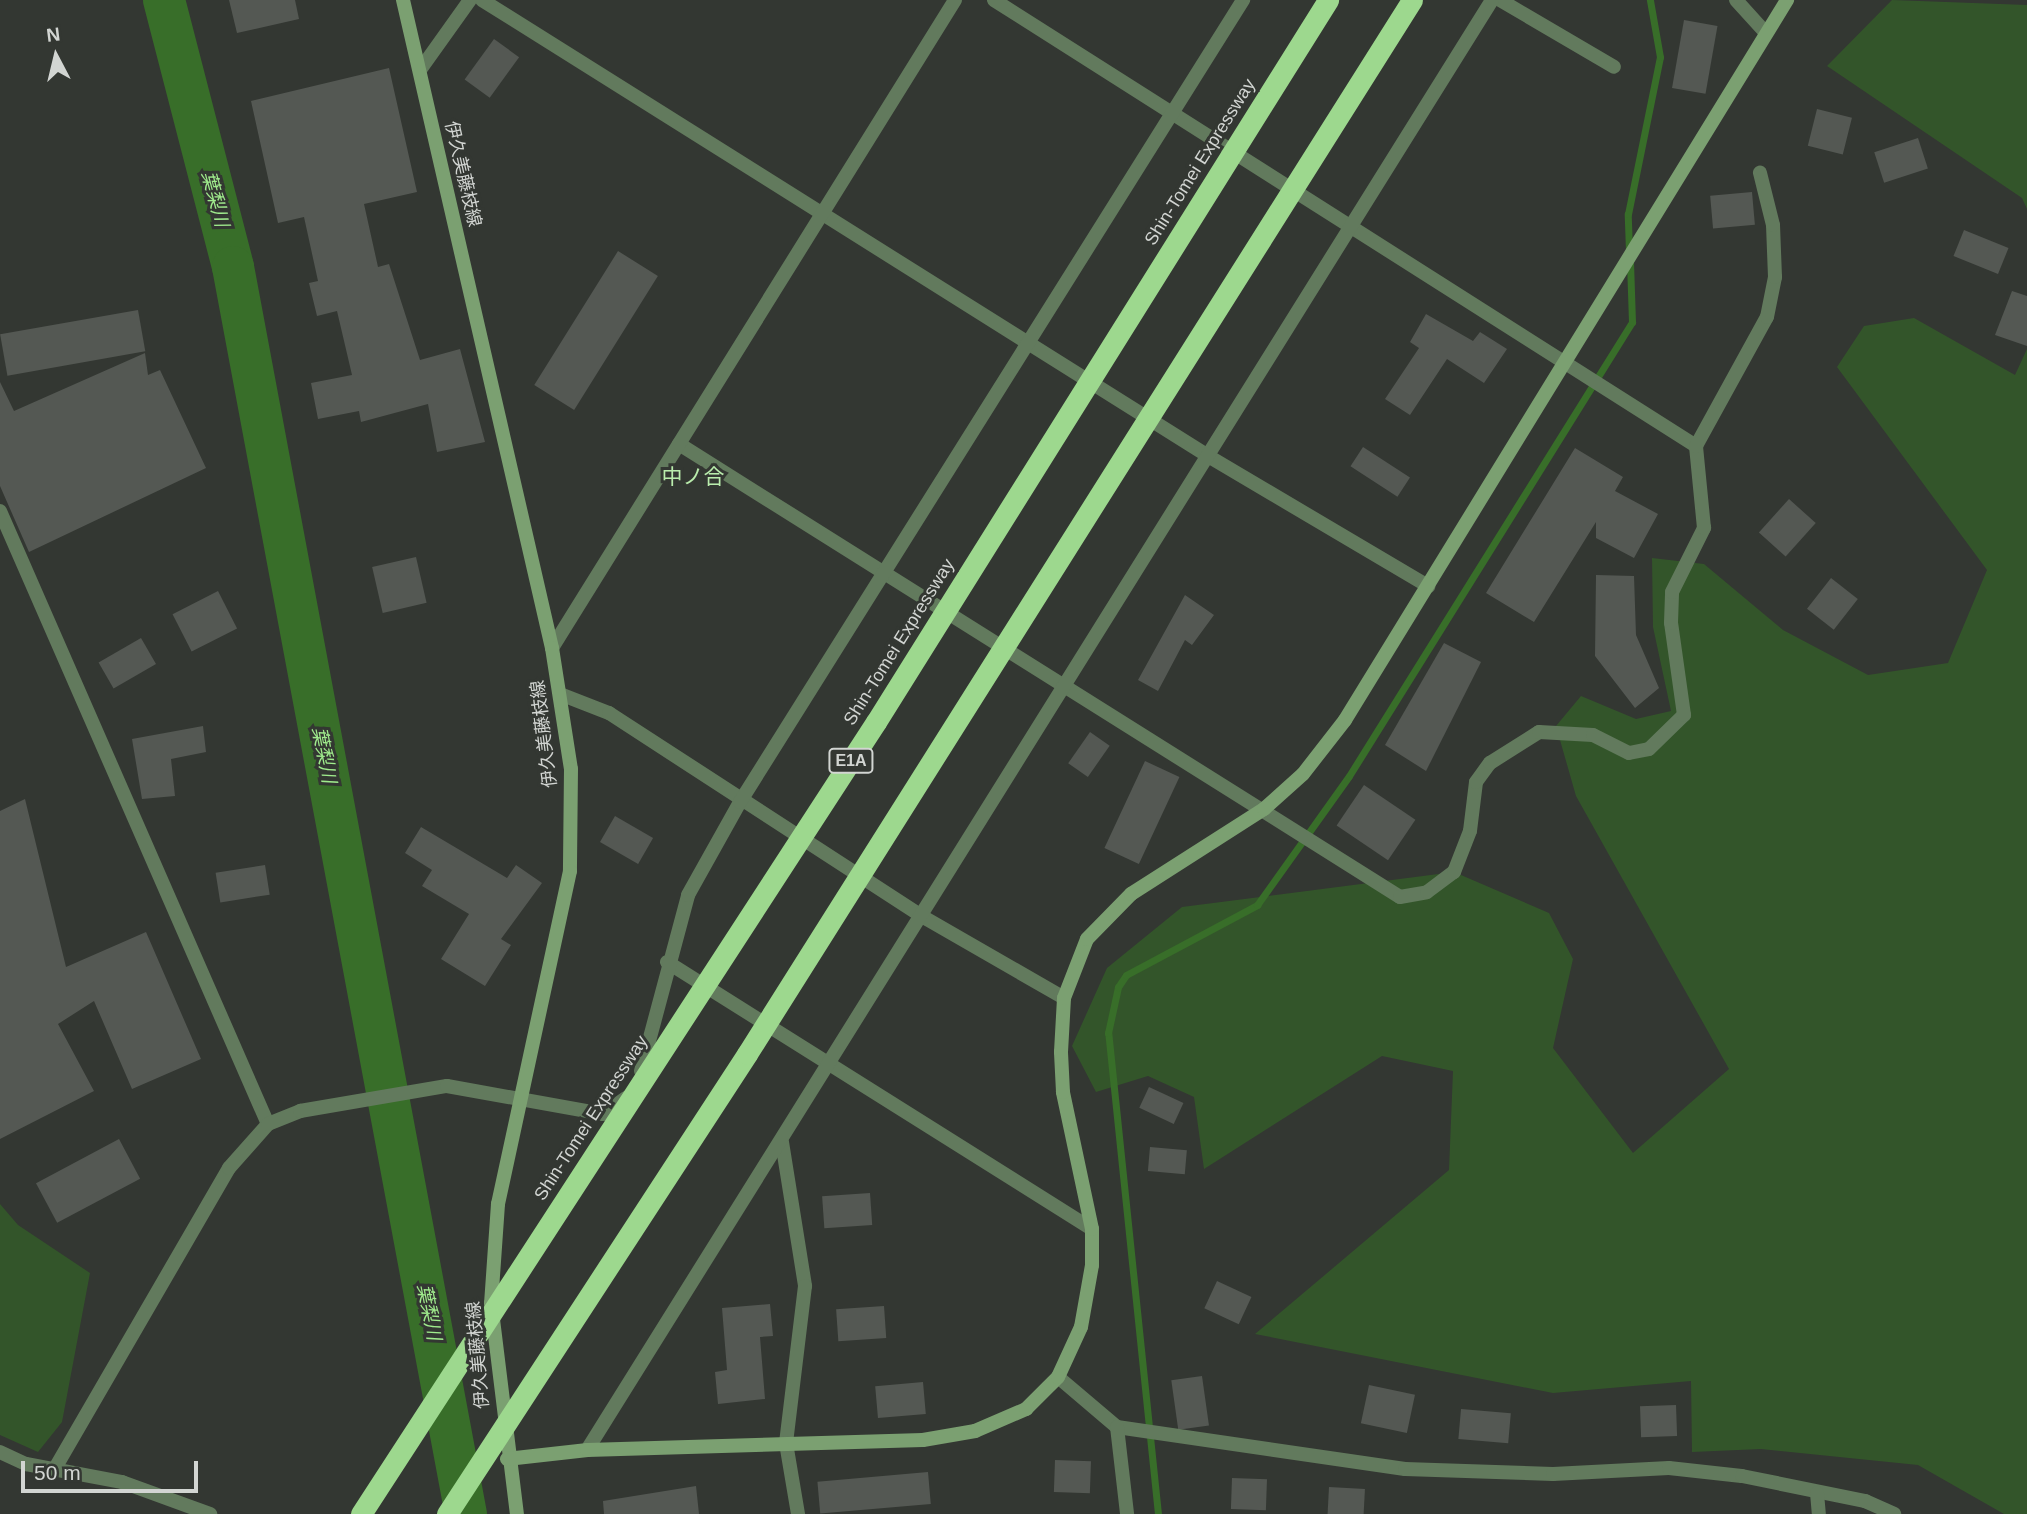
<!DOCTYPE html>
<html>
<head>
<meta charset="utf-8">
<style>
	body { margin:0 }
	#map { position:relative; width:2027px; height:1514px; overflow:hidden; background:#333732; font-family:Arial,"Noto Sans JP",sans-serif }
	div>[style] { position:absolute }
	.green>* { inset:0; background:#33552a }
	.stream>* { height:7px; margin:-3.5px; padding:0 3.5px; transform-origin:3.5px; border-radius:3.5px; background:#386e29 }
	.river>* { height:42px; margin:-21px; padding:0 21px; transform-origin:21px; border-radius:21px; background:#386e29 }
	.building>* { inset:0; background:#545853; transform-origin:0 0 }
	.street>* { height:14px; margin:-7px; padding:0 7px; transform-origin:7px; border-radius:7px; background:#627a5d }
	.secondary>* { height:14px; margin:-7px; padding:0 7px; transform-origin:7px; border-radius:7px; background:#7ba071 }
	.highway>* { height:21px; margin:-10.5px; padding:0 10.5px; transform-origin:10.5px; border-radius:10.5px; background:#9dd88e }
	span { translate:-50% -50%; white-space:nowrap; text-align:center; line-height:1.15; -webkit-text-stroke:6px #333732; paint-order:stroke }
	.shield-label span { padding:2px 5px; background:#333732; border:2px solid; border-radius:5px; -webkit-text-stroke-width:0 }
	.shield-label { font-size:16px; color:#d2d5d2; font-weight:700 }
	.street-label { font-size:18px; color:#d2d5d2 }
	.water-label { font-size:19px; color:#a0ec8d; font-style:italic }
	.quarter-label { font-size:21px; color:#baedad }
	.north { position:absolute; left:21px; top:21px; width:70px; height:70px; -webkit-text-stroke:5px #333732; paint-order:stroke; rotate:353deg; font-size:19px; font-weight:700; line-height:28px; text-align:center; color:#d2d5d2 }
	.north::after { content:''; display:block; margin:auto; width:24px; height:32px; background:#d2d5d2; clip-path:polygon(50% 0,100% 100%,50% 72%,0 100%) }
	.scale { position:absolute; left:21px; top:1461px; width:177px; height:32px; box-sizing:border-box; border:4px solid #d2d5d2; border-top:0; padding-left:9px; font-size:21px; line-height:24px; white-space:nowrap; color:#d2d5d2; -webkit-text-stroke:5px #333732; paint-order:stroke }
</style>
</head>
<body>
<div id="map">
	<div class="green">
		<i style="clip-path:polygon(1892px 0,2027px 5px,2027px 209px,2022px 198px,1827px 66px)"></i>
		<i style="clip-path:polygon(1914px 318px,2015px 375px,2027px 349px,2027px 1514px,2004px 1514px,1918px 1465px,1761px 1449px,1692px 1452px,1691px 1381px,1553px 1393px,1255px 1334px,1449px 1170px,1453px 1071px,1382px 1056px,1204px 1169px,1194px 1097px,1148px 1076px,1096px 1092px,1072px 1046px,1107px 968px,1182px 907px,1454px 872px,1549px 913px,1573px 959px,1553px 1048px,1633px 1153px,1729px 1069px,1576px 796px,1556px 726px,1581px 696px,1636px 719px,1671px 711px,1653px 627px,1652px 558px,1704px 564px,1783px 630px,1868px 675px,1948px 663px,1987px 570px,1837px 367px,1864px 326px)"></i>
		<i style="clip-path:polygon(0 1204px,18px 1225px,90px 1273px,62px 1422px,38px 1452px,0 1435px)"></i>
	</div>
	<div class="stream">
		<i style="left:1629px;top:251px;width:37px;rotate:-92deg"></i>
		<i style="left:1628px;top:214px;width:160px;rotate:-78.5deg"></i>
		<i style="left:1660px;top:57px;width:58px;rotate:-100deg"></i>
		<i style="left:1158px;top:1514px;width:484px;rotate:-95.9deg"></i>
		<i style="left:1108px;top:1033px;width:47px;rotate:-77.7deg"></i>
		<i style="left:1118px;top:987px;width:14px;rotate:-56deg"></i>
		<i style="left:1126px;top:975px;width:149px;rotate:-28.1deg"></i>
		<i style="left:1257px;top:905px;width:158px;rotate:-54.5deg"></i>
		<i style="left:1349px;top:776px;width:535px;rotate:-58.06deg"></i>
		<i style="left:1632px;top:322px;width:59px;rotate:-91.9deg"></i>
	</div>
	<div class="river">
		<i style="left:164px;top:0;width:276px;rotate:75.5deg"></i>
		<i style="left:233px;top:267px;width:1269px;rotate:79.42deg"></i>
	</div>
	<div class="building">
		<i style="clip-path:polygon(229px 0,295px 0,299px 19px,237px 33px)"></i>
		<i style="left:1684px;top:20px;width:34px;height:69px;rotate:10deg"></i>
		<i style="left:494px;top:39px;width:31px;height:50px;rotate:36deg"></i>
		<i style="clip-path:polygon(389px 68px,417px 192px,364px 204px,378px 267px,389px 264px,420px 360px,460px 349px,485px 442px,437px 452px,428px 404px,361px 422px,359px 411px,318px 419px,311px 383px,352px 375px,337px 311px,317px 316px,309px 283px,318px 281px,304px 217px,278px 223px,251px 101px)"></i>
		<i style="left:1817px;top:109px;width:36px;height:38px;rotate:14deg"></i>
		<i style="left:1918px;top:138px;width:32px;height:46px;rotate:72deg"></i>
		<i style="left:1752px;top:192px;width:33px;height:42px;rotate:85deg"></i>
		<i style="left:1964px;top:230px;width:48px;height:28px;rotate:22deg"></i>
		<i style="left:618px;top:251px;width:47px;height:158px;rotate:32deg"></i>
		<i style="clip-path:polygon(2012px 291px,2027px 296px,2027px 346px,1995px 335px)"></i>
		<i style="left:138px;top:310px;width:42px;height:140px;rotate:80deg"></i>
		<i style="clip-path:polygon(1426px 314px,1473px 341px,1480px 332px,1507px 349px,1484px 383px,1447px 359px,1410px 415px,1385px 399px,1419px 348px,1410px 342px)"></i>
		<i style="clip-path:polygon(145px 353px,148px 375px,160px 370px,206px 468px,29px 552px,0 486px,0 382px,14px 411px)"></i>
		<i style="left:1363px;top:447px;width:56px;height:23px;rotate:33deg"></i>
		<i style="clip-path:polygon(1575px 448px,1623px 477px,1615px 491px,1658px 514px,1634px 558px,1596px 538px,1596px 522px,1534px 622px,1486px 593px)"></i>
		<i style="left:1789px;top:499px;width:36px;height:45px;rotate:42deg"></i>
		<i style="left:416px;top:557px;width:47px;height:45px;rotate:77deg"></i>
		<i style="clip-path:polygon(1596px 575px,1634px 576px,1636px 635px,1659px 688px,1635px 708px,1595px 656px)"></i>
		<i style="left:1831px;top:578px;width:34px;height:39px;rotate:38deg"></i>
		<i style="left:218px;top:591px;width:42px;height:51px;rotate:63deg"></i>
		<i style="clip-path:polygon(1185px 595px,1214px 615px,1192px 645px,1185px 640px,1158px 691px,1138px 680px)"></i>
		<i style="left:141px;top:638px;width:30px;height:49px;rotate:60deg"></i>
		<i style="clip-path:polygon(1444px 643px,1481px 662px,1426px 771px,1385px 745px)"></i>
		<i style="clip-path:polygon(203px 726px,206px 752px,171px 759px,175px 796px,142px 799px,132px 739px)"></i>
		<i style="left:1090px;top:732px;width:24px;height:38px;rotate:35deg"></i>
		<i style="left:1145px;top:761px;width:38px;height:96px;rotate:25deg"></i>
		<i style="left:1364px;top:785px;width:62px;height:49px;rotate:34deg"></i>
		<i style="clip-path:polygon(25px 799px,66px 967px,146px 932px,201px 1059px,132px 1089px,94px 1001px,58px 1024px,94px 1091px,0 1139px,0 811px)"></i>
		<i style="left:615px;top:816px;width:44px;height:30px;rotate:30deg"></i>
		<i style="clip-path:polygon(421px 827px,507px 878px,516px 865px,542px 883px,501px 939px,511px 945px,485px 986px,441px 959px,469px 914px,422px 886px,432px 870px,405px 853px)"></i>
		<i style="left:265px;top:865px;width:30px;height:50px;rotate:81deg"></i>
		<i style="left:1149px;top:1087px;width:38px;height:23px;rotate:25deg"></i>
		<i style="left:119px;top:1139px;width:45px;height:94px;rotate:62deg"></i>
		<i style="left:1150px;top:1147px;width:37px;height:24px;rotate:5deg"></i>
		<i style="left:870px;top:1193px;width:32px;height:48px;rotate:86deg"></i>
		<i style="left:1217px;top:1281px;width:38px;height:30px;rotate:25deg"></i>
		<i style="clip-path:polygon(770px 1304px,773px 1336px,760px 1337px,765px 1399px,718px 1404px,715px 1372px,727px 1370px,722px 1308px)"></i>
		<i style="left:884px;top:1306px;width:32px;height:48px;rotate:86deg"></i>
		<i style="left:1202px;top:1376px;width:50px;height:31px;rotate:82deg"></i>
		<i style="left:923px;top:1382px;width:32px;height:48px;rotate:85deg"></i>
		<i style="left:1369px;top:1385px;width:47px;height:39px;rotate:12deg"></i>
		<i style="left:1676px;top:1405px;width:31px;height:36px;rotate:88deg"></i>
		<i style="left:1461px;top:1409px;width:50px;height:30px;rotate:5deg"></i>
		<i style="left:1055px;top:1460px;width:36px;height:32px;rotate:2deg"></i>
		<i style="left:928px;top:1472px;width:32px;height:111px;rotate:85deg"></i>
		<i style="left:1232px;top:1478px;width:35px;height:31px;rotate:2deg"></i>
		<i style="clip-path:polygon(696px 1486px,699px 1514px,604px 1514px,603px 1501px)"></i>
		<i style="left:1329px;top:1487px;width:36px;height:27px;rotate:3deg"></i>
	</div>
	<div class="street">
		<i style="left:482px;top:0;width:857px;rotate:32.13deg"></i>
		<i style="left:1208px;top:456px;width:256px;rotate:30.6deg"></i>
		<i style="left:994px;top:0;width:832px;rotate:32.43deg"></i>
		<i style="left:1500px;top:0;width:132px;rotate:30.4deg"></i>
		<i style="left:1736px;top:0;width:43px;rotate:47.8deg"></i>
		<i style="left:420px;top:70px;width:86px;rotate:-54.5deg"></i>
		<i style="left:679px;top:444px;width:851px;rotate:32.14deg"></i>
		<i style="left:1400px;top:897px;width:27px;rotate:-10deg"></i>
		<i style="left:1427px;top:892px;width:34px;rotate:-37deg"></i>
		<i style="left:1454px;top:872px;width:44px;rotate:-68.7deg"></i>
		<i style="left:1470px;top:831px;width:49px;rotate:-83deg"></i>
		<i style="left:1476px;top:782px;width:24px;rotate:-54deg"></i>
		<i style="left:1490px;top:763px;width:58px;rotate:-32.3deg"></i>
		<i style="left:1539px;top:732px;width:54px;rotate:3.2deg"></i>
		<i style="left:1593px;top:735px;width:40px;rotate:26.6deg"></i>
		<i style="left:1629px;top:753px;width:20px;rotate:-11deg"></i>
		<i style="left:1649px;top:749px;width:49px;rotate:-44.2deg"></i>
		<i style="left:1684px;top:715px;width:93px;rotate:-98deg"></i>
		<i style="left:1671px;top:623px;width:31px;rotate:-88deg"></i>
		<i style="left:1672px;top:592px;width:72px;rotate:-63.4deg"></i>
		<i style="left:1704px;top:528px;width:82px;rotate:-95.6deg"></i>
		<i style="left:1696px;top:446px;width:147px;rotate:-61.2deg"></i>
		<i style="left:1767px;top:317px;width:41px;rotate:-78.7deg"></i>
		<i style="left:1775px;top:277px;width:52px;rotate:-92.2deg"></i>
		<i style="left:1773px;top:225px;width:54px;rotate:-104deg"></i>
		<i style="left:0;top:511px;width:669px;rotate:66.39deg"></i>
		<i style="left:552px;top:648px;width:763px;rotate:-58.12deg"></i>
		<i style="left:560px;top:694px;width:53px;rotate:21.2deg"></i>
		<i style="left:609px;top:713px;width:377px;rotate:33deg"></i>
		<i style="left:925px;top:918px;width:160px;rotate:29.9deg"></i>
		<i style="left:667px;top:962px;width:502px;rotate:32.14deg"></i>
		<i style="left:641px;top:1071px;width:182px;rotate:-75deg"></i>
		<i style="left:688px;top:895px;width:107px;rotate:-60.8deg"></i>
		<i style="left:740px;top:802px;width:947px;rotate:-57.9deg"></i>
		<i style="left:782px;top:1142px;width:146px;rotate:80.9deg"></i>
		<i style="left:805px;top:1286px;width:158px;rotate:96.9deg"></i>
		<i style="left:786px;top:1443px;width:72px;rotate:80.4deg"></i>
		<i style="left:1058px;top:1377px;width:77px;rotate:40.3deg"></i>
		<i style="left:1117px;top:1427px;width:291px;rotate:8.3deg"></i>
		<i style="left:1405px;top:1469px;width:148px;rotate:1.9deg"></i>
		<i style="left:1553px;top:1474px;width:116px;rotate:-3deg"></i>
		<i style="left:1669px;top:1468px;width:73px;rotate:6.3deg"></i>
		<i style="left:1742px;top:1476px;width:126px;rotate:11.5deg"></i>
		<i style="left:1865px;top:1501px;width:32px;rotate:24deg"></i>
		<i style="left:1117px;top:1427px;width:88px;rotate:83.4deg"></i>
		<i style="left:587px;top:1450px;width:1709px;rotate:-58.03deg"></i>
		<i style="left:0;top:1452px;width:29px;rotate:25deg"></i>
		<i style="left:26px;top:1464px;width:98px;rotate:10.6deg"></i>
		<i style="left:122px;top:1482px;width:94px;rotate:20deg"></i>
		<i style="left:54px;top:1470px;width:349px;rotate:-59.9deg"></i>
		<i style="left:229px;top:1168px;width:59px;rotate:-48.4deg"></i>
		<i style="left:268px;top:1124px;width:35px;rotate:-22deg"></i>
		<i style="left:300px;top:1111px;width:149px;rotate:-9.7deg"></i>
		<i style="left:447px;top:1086px;width:158px;rotate:10.2deg"></i>
		<i style="left:603px;top:1114px;width:28px;rotate:-35deg"></i>
		<i style="left:1817px;top:1493px;width:21px;rotate:85deg"></i>
	</div>
	<div class="secondary">
		<i style="left:403px;top:0;width:665px;rotate:77.05deg"></i>
		<i style="left:552px;top:648px;width:122px;rotate:81.1deg"></i>
		<i style="left:571px;top:769px;width:102px;rotate:90.6deg"></i>
		<i style="left:570px;top:871px;width:341px;rotate:102.2deg"></i>
		<i style="left:498px;top:1204px;width:99px;rotate:94deg"></i>
		<i style="left:491px;top:1303px;width:213px;rotate:83deg"></i>
		<i style="left:507px;top:1459px;width:81px;rotate:-6.4deg"></i>
		<i style="left:587px;top:1450px;width:336px;rotate:-1.7deg"></i>
		<i style="left:923px;top:1440px;width:53px;rotate:-9.8deg"></i>
		<i style="left:975px;top:1431px;width:56px;rotate:-23.3deg"></i>
		<i style="left:1026px;top:1409px;width:45px;rotate:-45deg"></i>
		<i style="left:1058px;top:1377px;width:55px;rotate:-65.3deg"></i>
		<i style="left:1081px;top:1327px;width:63px;rotate:-79.9deg"></i>
		<i style="left:1092px;top:1265px;width:36px;rotate:-90deg"></i>
		<i style="left:1092px;top:1229px;width:140px;rotate:-102deg"></i>
		<i style="left:1063px;top:1092px;width:40px;rotate:-92.9deg"></i>
		<i style="left:1061px;top:1052px;width:54px;rotate:-86.8deg"></i>
		<i style="left:1064px;top:998px;width:63px;rotate:-68.7deg"></i>
		<i style="left:1087px;top:939px;width:63px;rotate:-45.6deg"></i>
		<i style="left:1131px;top:894px;width:158px;rotate:-32.6deg"></i>
		<i style="left:1264px;top:809px;width:52px;rotate:-41.9deg"></i>
		<i style="left:1303px;top:774px;width:68px;rotate:-52.1deg"></i>
		<i style="left:1345px;top:720px;width:845px;rotate:-58.45deg"></i>
	</div>
	<div class="highway">
		<i style="left:361px;top:1514px;width:945px;rotate:-56.97deg"></i>
		<i style="left:876px;top:722px;width:852px;rotate:-57.95deg"></i>
		<i style="left:447px;top:1514px;width:549px;rotate:-56.89deg"></i>
		<i style="left:747px;top:1054px;width:1246px;rotate:-57.75deg"></i>
	</div>
	<div class="shield-label">
		<span style="left:851px;top:761px">E1A</span>
	</div>
	<div class="street-label">
		<span style="left:1200px;top:162px;rotate:-58deg">Shin-Tomei Expressway</span>
		<span style="left:463px;top:174px;rotate:77deg">伊久美藤枝線</span>
		<span style="left:899px;top:642px;rotate:-58deg">Shin-Tomei Expressway</span>
		<span style="left:544px;top:734px;rotate:-97deg">伊久美藤枝線</span>
		<span style="left:591px;top:1118px;rotate:-57deg">Shin-Tomei Expressway</span>
		<span style="left:478px;top:1355px;rotate:-95deg">伊久美藤枝線</span>
	</div>
	<div class="water-label">
		<span style="left:215px;top:199px;rotate:75deg">葉梨川</span>
		<span style="left:324px;top:755px;rotate:79deg">葉梨川</span>
		<span style="left:429px;top:1312px;rotate:79deg">葉梨川</span>
	</div>
	<div class="quarter-label">
		<span style="left:693px;top:477px">中ノ合</span>
	</div>
	<div class="north">N</div>
	<div class="scale">50 m</div>
</div>
</body>
</html>
